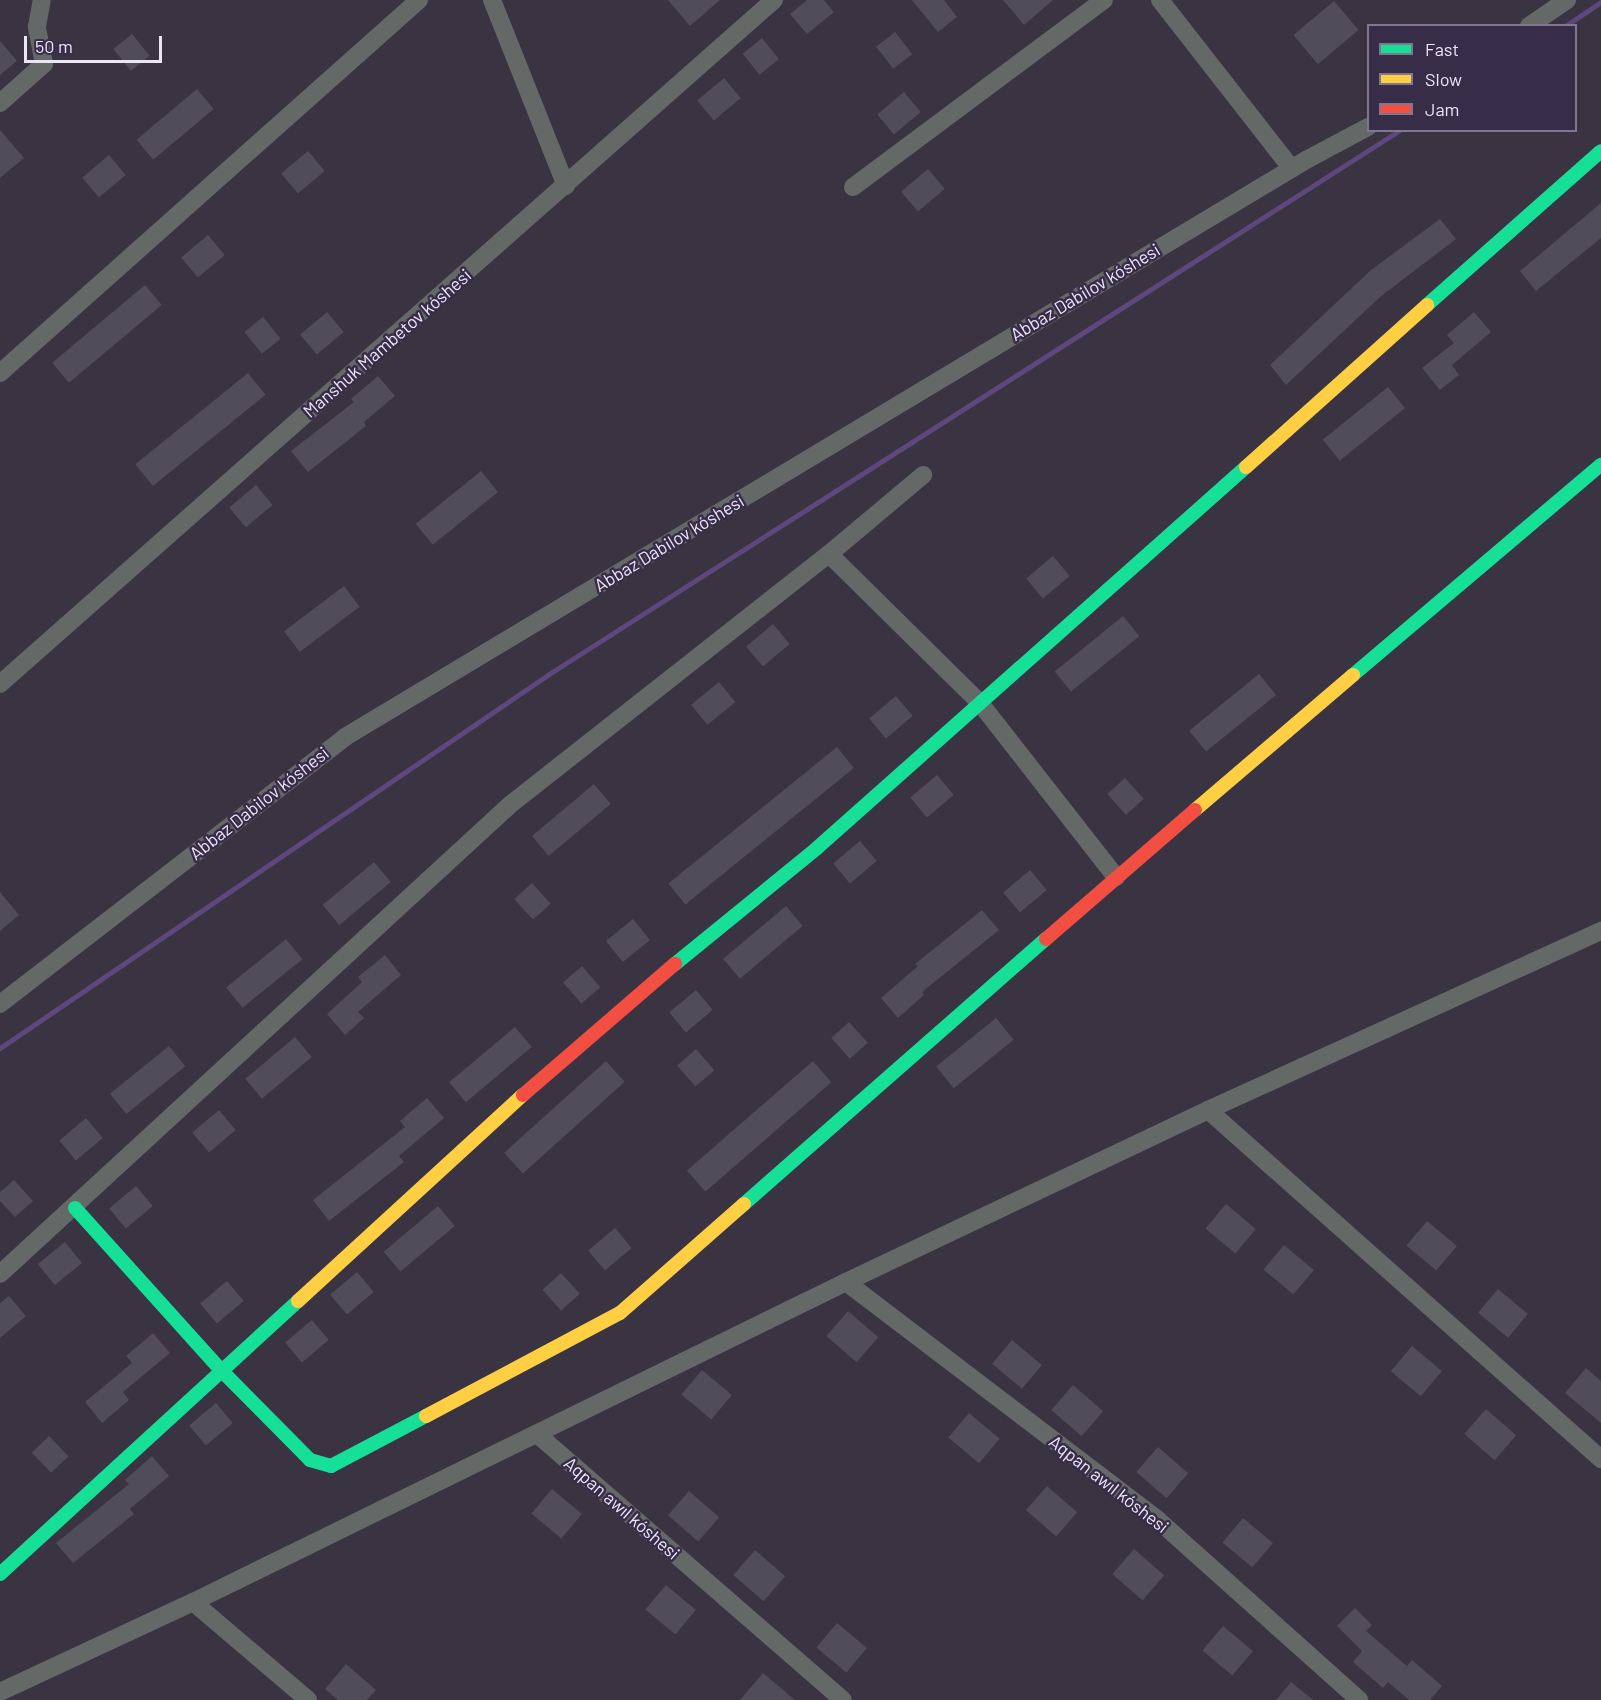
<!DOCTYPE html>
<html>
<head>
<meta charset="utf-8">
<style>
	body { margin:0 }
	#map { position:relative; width:1601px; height:1700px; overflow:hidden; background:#393342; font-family:Barlow,sans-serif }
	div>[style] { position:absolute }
	.stream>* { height:5px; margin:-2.5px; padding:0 2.5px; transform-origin:2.5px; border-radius:2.5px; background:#5e477d }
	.building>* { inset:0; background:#514c59; transform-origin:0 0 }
	.street>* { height:18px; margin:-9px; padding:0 9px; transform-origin:9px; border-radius:9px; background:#646867 }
	.fast>* { height:14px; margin:-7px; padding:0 7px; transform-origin:7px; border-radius:7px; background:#16e098 }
	.slow>* { height:14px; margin:-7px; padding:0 7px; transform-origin:7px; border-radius:7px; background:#ffcf43 }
	.jam>* { height:14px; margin:-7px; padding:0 7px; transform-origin:7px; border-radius:7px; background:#f24e42 }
	span { translate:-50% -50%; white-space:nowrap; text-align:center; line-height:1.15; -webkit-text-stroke:5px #382d48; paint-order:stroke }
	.street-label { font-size:18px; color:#ece5f7 }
	.legend { position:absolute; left:1367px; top:24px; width:210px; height:108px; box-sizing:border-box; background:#382d48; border:2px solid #80778e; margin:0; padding:8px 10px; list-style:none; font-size:18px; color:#ece5f7 }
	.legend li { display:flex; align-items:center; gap:12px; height:30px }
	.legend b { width:30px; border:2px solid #80778e }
	.scale { position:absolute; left:24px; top:36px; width:138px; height:27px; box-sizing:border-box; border:3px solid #ece5f7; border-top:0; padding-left:8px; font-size:18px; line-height:21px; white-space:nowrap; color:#ece5f7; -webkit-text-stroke:4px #382d48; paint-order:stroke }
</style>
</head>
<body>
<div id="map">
	<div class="stream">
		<i style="left:1565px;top:26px;width:43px;rotate:-33.7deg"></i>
		<i style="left:0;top:1048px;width:664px;rotate:-34.26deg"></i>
		<i style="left:549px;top:674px;width:1010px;rotate:-32.59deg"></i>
	</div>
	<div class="building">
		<i style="clip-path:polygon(668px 0,720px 0,690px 26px)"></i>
		<i style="clip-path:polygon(807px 0,824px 0,834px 12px,807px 34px,790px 14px)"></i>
		<i style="clip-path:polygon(912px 0,944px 0,957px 17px,938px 32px)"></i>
		<i style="clip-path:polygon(1003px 0,1053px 0,1024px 25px)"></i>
		<i style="left:1334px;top:1px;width:38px;height:53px;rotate:50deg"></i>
		<i style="left:895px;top:32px;width:28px;height:24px;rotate:52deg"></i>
		<i style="left:132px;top:34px;width:28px;height:24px;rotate:51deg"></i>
		<i style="left:762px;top:38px;width:27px;height:25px;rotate:51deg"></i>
		<i style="clip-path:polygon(0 41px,17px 61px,0 75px)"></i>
		<i style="left:724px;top:78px;width:26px;height:35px;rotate:50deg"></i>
		<i style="left:197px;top:89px;width:26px;height:79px;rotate:50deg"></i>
		<i style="left:904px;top:92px;width:26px;height:35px;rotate:50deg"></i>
		<i style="clip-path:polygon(0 130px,24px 158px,0 178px)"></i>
		<i style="left:308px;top:151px;width:26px;height:35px;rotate:50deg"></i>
		<i style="left:109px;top:155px;width:26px;height:35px;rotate:50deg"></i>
		<i style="left:928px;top:169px;width:26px;height:35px;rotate:50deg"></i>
		<i style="clip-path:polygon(1601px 203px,1601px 238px,1536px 291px,1520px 271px)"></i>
		<i style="clip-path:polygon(1440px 219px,1456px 239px,1380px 297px,1286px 385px,1270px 365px,1371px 270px)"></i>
		<i style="left:208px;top:235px;width:26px;height:35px;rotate:50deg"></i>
		<i style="left:145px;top:285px;width:26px;height:121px;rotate:50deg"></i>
		<i style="left:327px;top:312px;width:26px;height:35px;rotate:50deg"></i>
		<i style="clip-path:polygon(1474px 312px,1491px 332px,1452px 365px,1459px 375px,1440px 390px,1422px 368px,1454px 343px,1447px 335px)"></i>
		<i style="left:263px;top:317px;width:28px;height:24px;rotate:51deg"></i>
		<i style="left:248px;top:373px;width:28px;height:145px;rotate:51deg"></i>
		<i style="clip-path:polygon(378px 376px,395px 396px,364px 422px,366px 426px,308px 472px,291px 451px,354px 402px,351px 399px)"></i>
		<i style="left:1388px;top:387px;width:27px;height:84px;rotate:51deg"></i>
		<i style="left:481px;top:471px;width:27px;height:84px;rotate:51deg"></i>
		<i style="left:256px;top:485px;width:26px;height:35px;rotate:50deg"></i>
		<i style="left:1053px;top:556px;width:26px;height:35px;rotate:50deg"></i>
		<i style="left:344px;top:586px;width:26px;height:75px;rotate:53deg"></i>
		<i style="left:1123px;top:616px;width:26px;height:88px;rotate:51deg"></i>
		<i style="left:773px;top:624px;width:26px;height:35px;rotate:50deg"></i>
		<i style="left:1259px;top:674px;width:27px;height:90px;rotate:51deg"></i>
		<i style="left:719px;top:682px;width:26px;height:36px;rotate:51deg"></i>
		<i style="left:896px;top:696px;width:26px;height:35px;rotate:50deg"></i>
		<i style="left:837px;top:747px;width:27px;height:217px;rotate:51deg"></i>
		<i style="left:937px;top:775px;width:26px;height:35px;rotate:50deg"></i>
		<i style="left:1125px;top:778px;width:28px;height:24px;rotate:48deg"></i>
		<i style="left:594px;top:784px;width:26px;height:81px;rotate:50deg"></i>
		<i style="left:860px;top:841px;width:26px;height:35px;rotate:50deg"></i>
		<i style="left:374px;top:862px;width:26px;height:67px;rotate:50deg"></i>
		<i style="left:1030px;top:870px;width:26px;height:35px;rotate:50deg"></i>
		<i style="left:532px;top:883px;width:28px;height:24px;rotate:48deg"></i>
		<i style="clip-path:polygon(0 892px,19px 915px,0 931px)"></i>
		<i style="left:786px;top:906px;width:26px;height:82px;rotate:50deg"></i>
		<i style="clip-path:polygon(982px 910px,999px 930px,922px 992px,924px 995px,898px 1018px,881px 998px,918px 966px,915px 964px)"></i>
		<i style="left:633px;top:919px;width:27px;height:35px;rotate:51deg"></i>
		<i style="left:286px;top:939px;width:26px;height:77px;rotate:51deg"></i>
		<i style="clip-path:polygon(385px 955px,401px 975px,358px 1012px,364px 1018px,345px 1035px,327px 1014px,362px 982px,358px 977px)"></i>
		<i style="left:582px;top:966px;width:28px;height:25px;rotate:49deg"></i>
		<i style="left:696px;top:990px;width:26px;height:35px;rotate:50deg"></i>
		<i style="left:996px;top:1018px;width:28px;height:77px;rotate:51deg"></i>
		<i style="left:849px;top:1022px;width:28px;height:24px;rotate:48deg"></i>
		<i style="left:515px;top:1027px;width:26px;height:86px;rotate:50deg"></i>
		<i style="left:295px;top:1037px;width:26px;height:65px;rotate:50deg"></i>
		<i style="left:169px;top:1046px;width:26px;height:76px;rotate:51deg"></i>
		<i style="left:696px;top:1049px;width:28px;height:25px;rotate:49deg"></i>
		<i style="left:606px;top:1061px;width:28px;height:137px;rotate:48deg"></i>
		<i style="left:813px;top:1061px;width:28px;height:167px;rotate:49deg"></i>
		<i style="clip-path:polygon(427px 1098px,444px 1118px,399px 1156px,404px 1162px,329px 1221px,313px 1200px,405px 1127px,400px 1121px)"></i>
		<i style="left:219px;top:1110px;width:26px;height:35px;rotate:50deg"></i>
		<i style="left:86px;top:1118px;width:26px;height:35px;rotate:50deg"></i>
		<i style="clip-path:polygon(14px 1180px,33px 1201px,15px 1217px,0 1201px,0 1192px)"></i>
		<i style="left:136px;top:1186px;width:26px;height:35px;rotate:50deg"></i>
		<i style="left:1226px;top:1204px;width:39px;height:32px;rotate:40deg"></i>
		<i style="left:438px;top:1206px;width:26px;height:71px;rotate:50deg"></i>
		<i style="left:1427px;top:1221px;width:39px;height:32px;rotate:40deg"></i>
		<i style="left:615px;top:1228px;width:26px;height:35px;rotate:50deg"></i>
		<i style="left:65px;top:1242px;width:27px;height:35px;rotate:51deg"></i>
		<i style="left:1284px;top:1245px;width:39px;height:32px;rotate:40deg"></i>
		<i style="left:357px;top:1272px;width:26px;height:35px;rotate:50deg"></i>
		<i style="left:561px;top:1273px;width:28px;height:25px;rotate:48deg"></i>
		<i style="left:227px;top:1281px;width:26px;height:35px;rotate:50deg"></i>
		<i style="left:1498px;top:1289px;width:39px;height:31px;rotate:40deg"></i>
		<i style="clip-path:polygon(9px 1296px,26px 1316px,0 1338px,0 1303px)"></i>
		<i style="left:848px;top:1311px;width:40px;height:33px;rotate:41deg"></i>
		<i style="left:312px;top:1320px;width:26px;height:35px;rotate:50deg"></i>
		<i style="clip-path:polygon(153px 1333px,170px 1353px,123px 1392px,129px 1400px,102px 1423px,85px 1402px,132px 1363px,126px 1356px)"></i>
		<i style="left:1012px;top:1340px;width:39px;height:31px;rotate:40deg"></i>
		<i style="left:1412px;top:1346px;width:39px;height:33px;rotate:40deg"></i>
		<i style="clip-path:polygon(1586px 1368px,1601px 1381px,1601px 1423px,1565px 1393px)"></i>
		<i style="left:702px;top:1370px;width:39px;height:32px;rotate:40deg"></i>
		<i style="left:1073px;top:1385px;width:40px;height:33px;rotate:41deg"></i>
		<i style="left:216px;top:1403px;width:26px;height:35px;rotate:50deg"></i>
		<i style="left:1486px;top:1409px;width:40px;height:33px;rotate:41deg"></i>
		<i style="left:969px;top:1413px;width:40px;height:32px;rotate:40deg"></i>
		<i style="left:49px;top:1436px;width:28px;height:24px;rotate:46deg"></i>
		<i style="left:1158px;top:1447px;width:40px;height:33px;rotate:41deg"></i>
		<i style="clip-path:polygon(152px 1456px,169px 1476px,130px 1509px,134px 1514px,73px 1563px,56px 1543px,129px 1484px,125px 1480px)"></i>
		<i style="left:1047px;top:1486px;width:40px;height:32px;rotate:41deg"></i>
		<i style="left:552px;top:1489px;width:39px;height:32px;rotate:40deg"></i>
		<i style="left:689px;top:1491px;width:40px;height:32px;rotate:41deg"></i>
		<i style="left:1243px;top:1518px;width:39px;height:32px;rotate:40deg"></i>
		<i style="left:1134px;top:1549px;width:40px;height:33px;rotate:41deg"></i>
		<i style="left:755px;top:1550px;width:40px;height:33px;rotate:41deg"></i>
		<i style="left:666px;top:1585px;width:39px;height:32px;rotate:40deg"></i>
		<i style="clip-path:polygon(1355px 1608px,1372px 1625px,1366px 1631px,1407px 1666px,1412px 1660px,1442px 1686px,1430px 1700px,1409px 1700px,1388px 1682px,1383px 1688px,1353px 1662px,1362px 1651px,1337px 1626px)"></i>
		<i style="left:837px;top:1623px;width:39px;height:32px;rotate:40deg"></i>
		<i style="left:1223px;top:1626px;width:39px;height:32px;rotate:40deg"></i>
		<i style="clip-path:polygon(346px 1664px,376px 1690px,367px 1700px,338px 1700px,325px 1689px)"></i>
		<i style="clip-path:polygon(763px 1673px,795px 1700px,740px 1700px)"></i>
		<i style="clip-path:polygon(1291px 1682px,1313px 1700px,1276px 1700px)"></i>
	</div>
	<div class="street">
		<i style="left:492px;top:0;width:200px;rotate:68.3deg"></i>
		<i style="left:1160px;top:0;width:214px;rotate:52deg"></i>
		<i style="left:1529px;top:26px;width:46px;rotate:-34.4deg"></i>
		<i style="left:0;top:103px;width:59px;rotate:-41.6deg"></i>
		<i style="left:44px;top:64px;width:38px;rotate:-101deg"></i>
		<i style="left:37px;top:27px;width:27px;rotate:-80deg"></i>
		<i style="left:853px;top:187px;width:313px;rotate:-36.7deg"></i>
		<i style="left:0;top:373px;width:561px;rotate:-41.68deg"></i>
		<i style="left:829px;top:554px;width:212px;rotate:44.6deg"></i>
		<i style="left:980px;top:703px;width:221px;rotate:52deg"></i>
		<i style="left:0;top:684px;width:1033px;rotate:-41.47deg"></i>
		<i style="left:0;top:1004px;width:436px;rotate:-37.7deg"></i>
		<i style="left:345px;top:737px;width:1121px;rotate:-30.98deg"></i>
		<i style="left:1306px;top:160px;width:70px;rotate:-28deg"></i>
		<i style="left:1208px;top:1110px;width:526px;rotate:41.61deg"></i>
		<i style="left:0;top:1274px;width:694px;rotate:-42.61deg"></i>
		<i style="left:511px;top:804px;width:405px;rotate:-38.2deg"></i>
		<i style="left:829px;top:554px;width:123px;rotate:-40deg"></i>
		<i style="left:846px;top:1282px;width:392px;rotate:37.3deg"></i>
		<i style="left:1158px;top:1520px;width:270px;rotate:41.8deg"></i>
		<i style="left:537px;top:1434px;width:405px;rotate:41deg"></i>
		<i style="left:193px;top:1602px;width:151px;rotate:40.4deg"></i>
		<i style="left:0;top:1692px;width:213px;rotate:-25deg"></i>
		<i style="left:193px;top:1602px;width:727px;rotate:-26.11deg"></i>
		<i style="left:846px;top:1282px;width:401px;rotate:-25.4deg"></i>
		<i style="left:1208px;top:1110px;width:432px;rotate:-24.5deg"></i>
	</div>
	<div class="fast">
		<i style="left:1427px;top:305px;width:232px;rotate:-41.5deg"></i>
		<i style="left:1353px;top:675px;width:325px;rotate:-40.3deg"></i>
		<i style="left:675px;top:964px;width:183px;rotate:-39.2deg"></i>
		<i style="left:817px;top:848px;width:574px;rotate:-41.61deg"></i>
		<i style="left:744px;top:1204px;width:402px;rotate:-41.3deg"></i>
		<i style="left:75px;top:1208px;width:219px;rotate:48deg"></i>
		<i style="left:222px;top:1371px;width:125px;rotate:45.3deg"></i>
		<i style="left:310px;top:1460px;width:22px;rotate:16deg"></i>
		<i style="left:331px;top:1466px;width:107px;rotate:-27.8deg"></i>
		<i style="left:0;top:1574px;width:404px;rotate:-42.5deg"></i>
	</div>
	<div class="slow">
		<i style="left:1246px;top:467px;width:243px;rotate:-41.8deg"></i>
		<i style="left:1195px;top:810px;width:208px;rotate:-40.5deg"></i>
		<i style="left:298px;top:1301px;width:305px;rotate:-42.5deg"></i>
		<i style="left:426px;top:1416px;width:220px;rotate:-28deg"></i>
		<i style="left:620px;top:1313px;width:165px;rotate:-41.3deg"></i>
	</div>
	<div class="jam">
		<i style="left:1046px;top:939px;width:197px;rotate:-40.9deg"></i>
		<i style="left:523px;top:1095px;width:201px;rotate:-40.8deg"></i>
	</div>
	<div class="street-label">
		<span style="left:1085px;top:292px;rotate:-31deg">Abbaz Dabilov kóshesi</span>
		<span style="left:387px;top:343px;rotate:-41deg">Manshuk Mambetov kóshesi</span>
		<span style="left:669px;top:543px;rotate:-31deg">Abbaz Dabilov kóshesi</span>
		<span style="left:259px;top:803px;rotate:-38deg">Abbaz Dabilov kóshesi</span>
		<span style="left:1109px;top:1484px;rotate:38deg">Aqpan awıl kóshesi</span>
		<span style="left:622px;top:1508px;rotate:41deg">Aqpan awıl kóshesi</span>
	</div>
	<ul class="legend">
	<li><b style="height:8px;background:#16e098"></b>Fast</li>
	<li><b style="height:8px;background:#ffcf43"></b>Slow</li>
	<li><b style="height:8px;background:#f24e42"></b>Jam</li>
	</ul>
	<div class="scale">50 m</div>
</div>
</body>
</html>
